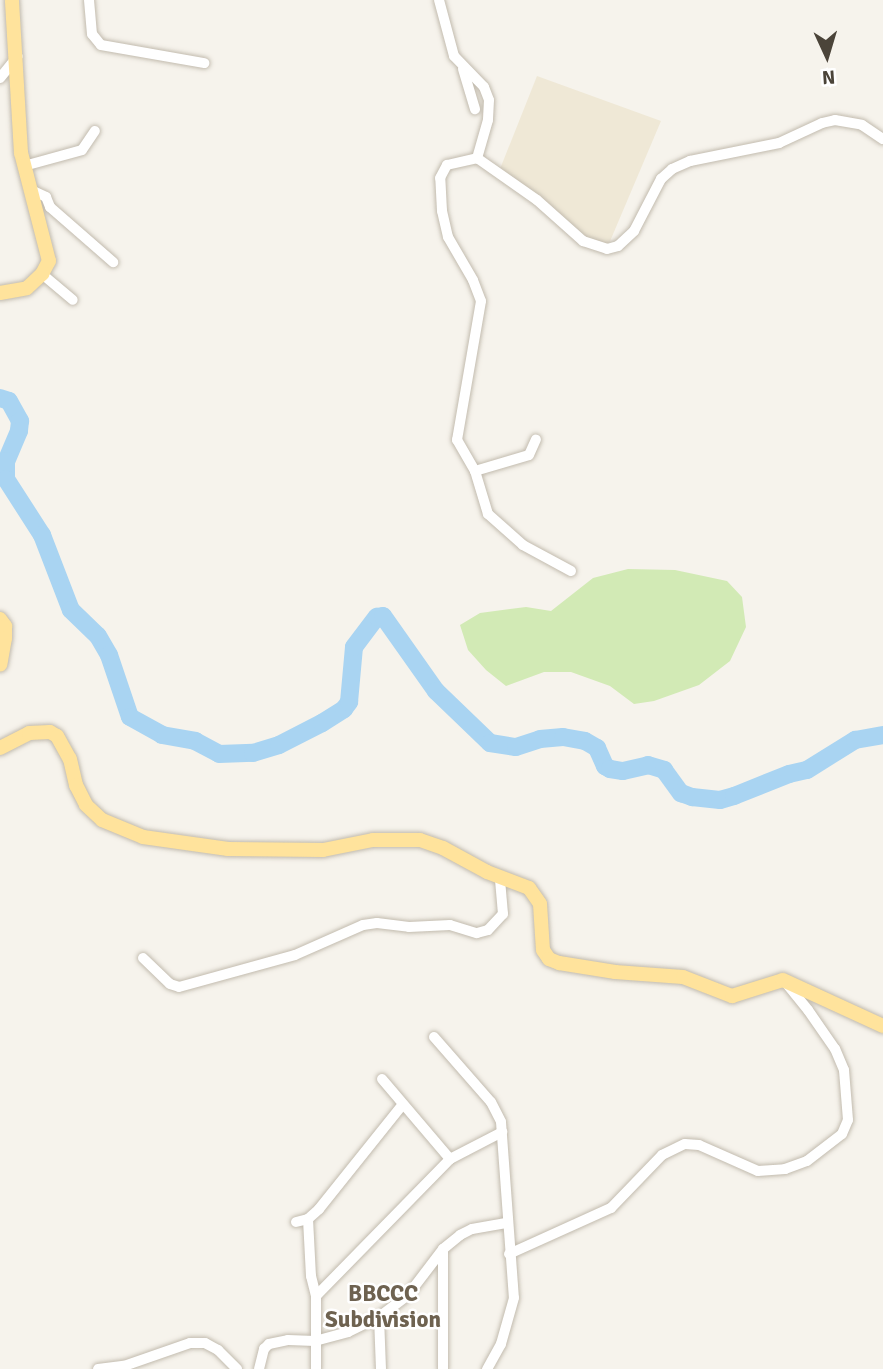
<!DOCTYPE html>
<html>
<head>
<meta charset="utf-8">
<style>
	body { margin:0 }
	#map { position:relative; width:883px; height:1369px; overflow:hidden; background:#f6f3ec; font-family:Signika,sans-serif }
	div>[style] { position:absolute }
	.education>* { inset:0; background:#efe8d6 }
	.green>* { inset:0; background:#d2eab5 }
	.river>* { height:18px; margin:-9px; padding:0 9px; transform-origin:9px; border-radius:9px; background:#a9d4f2 }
	.roads { filter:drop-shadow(0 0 2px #c2bbae) drop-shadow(0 0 2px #c2bbae) }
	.minor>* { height:10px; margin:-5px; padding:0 5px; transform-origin:5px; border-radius:5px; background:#fff }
	.major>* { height:14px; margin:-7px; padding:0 7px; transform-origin:7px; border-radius:7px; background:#ffe39c }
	span { translate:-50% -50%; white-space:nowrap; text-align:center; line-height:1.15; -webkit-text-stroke:5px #fff; paint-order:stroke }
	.neighbourhood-label { font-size:23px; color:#6e6250; font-weight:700 }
	.north { position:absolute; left:792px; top:21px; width:70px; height:70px; -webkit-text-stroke:5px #fff; paint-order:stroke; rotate:176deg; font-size:19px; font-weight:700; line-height:28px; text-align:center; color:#4b4439 }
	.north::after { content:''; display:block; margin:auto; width:24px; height:32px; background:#4b4439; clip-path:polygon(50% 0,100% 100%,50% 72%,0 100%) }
</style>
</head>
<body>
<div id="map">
	<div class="education">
		<i style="clip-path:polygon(537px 76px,661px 121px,608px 246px,578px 237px,500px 169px)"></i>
	</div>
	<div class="green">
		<i style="clip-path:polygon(628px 569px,675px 570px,727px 581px,742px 597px,746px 627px,730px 661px,699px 685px,654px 701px,634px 704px,610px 686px,571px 672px,544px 672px,506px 686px,486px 670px,468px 650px,460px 625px,480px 613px,526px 607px,551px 611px,593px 578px)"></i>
	</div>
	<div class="river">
		<i style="left:0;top:398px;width:9px;rotate:18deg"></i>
		<i style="left:9px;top:401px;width:23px;rotate:61deg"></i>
		<i style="left:20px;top:421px;width:10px;rotate:96deg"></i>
		<i style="left:19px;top:431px;width:33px;rotate:113deg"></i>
		<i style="left:6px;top:461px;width:18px;rotate:90deg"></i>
		<i style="left:6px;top:479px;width:67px;rotate:57.3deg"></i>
		<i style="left:42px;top:535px;width:80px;rotate:68.9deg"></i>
		<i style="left:71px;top:610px;width:37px;rotate:44deg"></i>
		<i style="left:98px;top:636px;width:22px;rotate:60deg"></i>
		<i style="left:109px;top:655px;width:65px;rotate:71.3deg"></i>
		<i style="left:130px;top:717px;width:37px;rotate:29deg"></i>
		<i style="left:162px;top:735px;width:34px;rotate:10deg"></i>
		<i style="left:195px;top:741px;width:27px;rotate:28deg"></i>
		<i style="left:219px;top:754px;width:34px;rotate:-2deg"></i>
		<i style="left:253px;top:753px;width:27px;rotate:-17deg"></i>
		<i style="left:279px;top:745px;width:48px;rotate:-27.1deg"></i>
		<i style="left:322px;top:723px;width:26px;rotate:-32deg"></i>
		<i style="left:344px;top:709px;width:9px;rotate:-54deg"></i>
		<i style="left:349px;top:702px;width:55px;rotate:-84.8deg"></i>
		<i style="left:354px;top:647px;width:38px;rotate:-53deg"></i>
		<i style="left:377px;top:617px;width:6px;rotate:-9deg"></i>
		<i style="left:383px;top:616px;width:92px;rotate:54.8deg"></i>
		<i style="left:436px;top:691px;width:75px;rotate:43.9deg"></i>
		<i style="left:490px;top:743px;width:26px;rotate:9deg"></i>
		<i style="left:516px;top:747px;width:25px;rotate:-18deg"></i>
		<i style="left:540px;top:739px;width:23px;rotate:-5deg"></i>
		<i style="left:563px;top:737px;width:22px;rotate:10deg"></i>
		<i style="left:585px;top:741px;width:14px;rotate:30deg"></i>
		<i style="left:597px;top:748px;width:20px;rotate:66deg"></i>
		<i style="left:605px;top:766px;width:6px;rotate:31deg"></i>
		<i style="left:610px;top:769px;width:13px;rotate:9deg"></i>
		<i style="left:623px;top:771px;width:26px;rotate:-13deg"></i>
		<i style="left:648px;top:765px;width:17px;rotate:17deg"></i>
		<i style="left:664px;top:770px;width:29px;rotate:54deg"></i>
		<i style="left:681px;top:793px;width:12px;rotate:20deg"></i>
		<i style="left:692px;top:797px;width:28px;rotate:6deg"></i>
		<i style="left:720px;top:800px;width:15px;rotate:-16deg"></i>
		<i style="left:734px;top:796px;width:59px;rotate:-21.8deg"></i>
		<i style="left:789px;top:774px;width:18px;rotate:-13deg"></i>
		<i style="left:807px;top:770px;width:57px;rotate:-32deg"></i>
		<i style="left:855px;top:740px;width:28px;rotate:-10deg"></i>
	</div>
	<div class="roads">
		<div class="minor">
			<i style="left:89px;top:0;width:34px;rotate:85deg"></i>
			<i style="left:92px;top:34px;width:14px;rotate:51deg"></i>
			<i style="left:101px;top:45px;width:105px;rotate:9.9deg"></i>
			<i style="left:439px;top:0;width:58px;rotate:75deg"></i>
			<i style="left:454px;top:56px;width:43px;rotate:45.9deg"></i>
			<i style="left:484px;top:87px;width:14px;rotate:69deg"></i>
			<i style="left:489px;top:100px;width:20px;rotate:93deg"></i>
			<i style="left:488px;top:120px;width:40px;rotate:106deg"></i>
			<i style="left:463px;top:69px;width:42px;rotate:73.3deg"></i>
			<i style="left:0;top:78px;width:28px;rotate:-51deg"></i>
			<i style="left:24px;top:166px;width:60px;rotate:-15.4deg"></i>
			<i style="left:82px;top:150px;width:23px;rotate:-56deg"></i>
			<i style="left:29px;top:189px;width:19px;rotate:25deg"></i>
			<i style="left:46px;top:197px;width:11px;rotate:68deg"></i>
			<i style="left:50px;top:207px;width:84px;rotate:41.1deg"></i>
			<i style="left:42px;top:274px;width:40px;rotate:40deg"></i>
			<i style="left:475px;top:471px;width:56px;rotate:-16.5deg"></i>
			<i style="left:529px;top:455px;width:17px;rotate:-66deg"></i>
			<i style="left:571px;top:571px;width:55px;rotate:-151.6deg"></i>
			<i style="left:523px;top:545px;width:47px;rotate:-138.5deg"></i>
			<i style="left:488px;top:514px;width:45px;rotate:-106.8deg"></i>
			<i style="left:475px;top:471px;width:36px;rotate:-120deg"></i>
			<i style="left:457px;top:440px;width:141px;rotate:-80.2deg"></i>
			<i style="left:481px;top:301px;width:22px;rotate:-111deg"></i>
			<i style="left:473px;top:280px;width:50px;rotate:-120.2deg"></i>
			<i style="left:448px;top:237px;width:27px;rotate:-103deg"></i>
			<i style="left:442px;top:211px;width:33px;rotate:-93deg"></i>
			<i style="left:440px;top:178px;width:15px;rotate:-62deg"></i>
			<i style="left:447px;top:165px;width:31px;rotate:-13deg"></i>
			<i style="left:477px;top:158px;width:73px;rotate:35deg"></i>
			<i style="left:537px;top:200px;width:62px;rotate:41.7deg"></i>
			<i style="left:583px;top:241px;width:25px;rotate:18deg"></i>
			<i style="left:607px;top:249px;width:11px;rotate:-15deg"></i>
			<i style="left:618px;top:246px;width:22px;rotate:-43deg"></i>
			<i style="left:634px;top:231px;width:59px;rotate:-62.6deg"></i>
			<i style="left:661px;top:179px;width:15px;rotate:-42deg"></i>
			<i style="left:672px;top:169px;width:20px;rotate:-24deg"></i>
			<i style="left:690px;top:161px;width:91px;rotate:-11.4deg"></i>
			<i style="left:779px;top:143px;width:47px;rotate:-24.9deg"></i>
			<i style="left:822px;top:123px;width:13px;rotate:-13deg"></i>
			<i style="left:835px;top:120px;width:27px;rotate:10deg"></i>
			<i style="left:862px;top:125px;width:25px;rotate:34deg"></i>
			<i style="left:143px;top:958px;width:37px;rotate:44deg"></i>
			<i style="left:170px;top:984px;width:9px;rotate:18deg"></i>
			<i style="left:179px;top:987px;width:120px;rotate:-15.4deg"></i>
			<i style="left:295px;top:955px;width:74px;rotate:-23.8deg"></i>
			<i style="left:363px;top:925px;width:14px;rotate:-8deg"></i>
			<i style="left:377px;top:923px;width:32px;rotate:7deg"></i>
			<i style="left:409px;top:927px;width:41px;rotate:-2.8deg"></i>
			<i style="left:450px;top:925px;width:28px;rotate:17deg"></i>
			<i style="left:477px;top:933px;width:11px;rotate:-15deg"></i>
			<i style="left:488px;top:930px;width:22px;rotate:-47deg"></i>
			<i style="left:503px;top:914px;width:38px;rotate:-95deg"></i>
			<i style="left:434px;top:1037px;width:86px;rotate:48.8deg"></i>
			<i style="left:491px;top:1102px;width:22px;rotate:63deg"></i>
			<i style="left:501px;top:1122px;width:176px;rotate:85.8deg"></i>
			<i style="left:514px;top:1298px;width:48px;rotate:105.8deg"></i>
			<i style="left:501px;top:1344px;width:29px;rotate:119deg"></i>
			<i style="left:382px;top:1079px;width:105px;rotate:49.6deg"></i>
			<i style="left:308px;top:1219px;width:57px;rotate:87deg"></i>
			<i style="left:311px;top:1276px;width:21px;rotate:76deg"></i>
			<i style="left:316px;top:1296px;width:73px;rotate:90deg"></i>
			<i style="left:296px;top:1222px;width:12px;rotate:-14deg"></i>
			<i style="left:308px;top:1219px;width:15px;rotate:-42deg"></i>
			<i style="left:319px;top:1209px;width:134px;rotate:-51.3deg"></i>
			<i style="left:443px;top:1249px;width:120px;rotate:90deg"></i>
			<i style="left:509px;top:1254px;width:112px;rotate:-24.3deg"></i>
			<i style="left:611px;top:1208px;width:74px;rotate:-46.1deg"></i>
			<i style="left:662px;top:1155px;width:25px;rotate:-26deg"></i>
			<i style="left:685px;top:1144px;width:14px;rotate:4deg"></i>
			<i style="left:699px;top:1145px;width:64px;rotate:23.8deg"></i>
			<i style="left:758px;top:1171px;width:27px;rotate:-4deg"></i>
			<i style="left:785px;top:1169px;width:23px;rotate:-20deg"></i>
			<i style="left:807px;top:1161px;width:44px;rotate:-37.6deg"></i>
			<i style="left:842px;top:1134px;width:15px;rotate:-67deg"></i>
			<i style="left:848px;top:1120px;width:50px;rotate:-94.6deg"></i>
			<i style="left:844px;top:1070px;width:23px;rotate:-113deg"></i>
			<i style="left:835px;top:1049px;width:47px;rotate:-124.7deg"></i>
			<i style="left:808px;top:1010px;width:36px;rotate:-129deg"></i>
			<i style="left:316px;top:1296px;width:192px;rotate:-45.6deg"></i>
			<i style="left:450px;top:1159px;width:59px;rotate:-27.4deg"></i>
			<i style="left:379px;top:1317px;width:52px;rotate:87.8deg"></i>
			<i style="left:98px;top:1369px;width:26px;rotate:-7deg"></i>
			<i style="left:124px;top:1366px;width:70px;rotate:-19.2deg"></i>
			<i style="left:190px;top:1343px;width:15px"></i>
			<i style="left:205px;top:1343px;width:15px;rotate:28deg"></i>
			<i style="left:218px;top:1350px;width:27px;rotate:45deg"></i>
			<i style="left:259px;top:1369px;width:21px;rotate:-76deg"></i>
			<i style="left:264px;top:1349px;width:7px;rotate:-45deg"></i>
			<i style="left:269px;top:1344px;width:19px;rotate:-12deg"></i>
			<i style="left:288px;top:1340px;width:27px;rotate:2deg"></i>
			<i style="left:315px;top:1341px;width:34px;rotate:-15deg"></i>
			<i style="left:348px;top:1332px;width:34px;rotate:-26deg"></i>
			<i style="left:379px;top:1317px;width:36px;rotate:-37deg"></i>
			<i style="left:408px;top:1295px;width:58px;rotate:-52.7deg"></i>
			<i style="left:443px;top:1249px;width:22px;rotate:-39deg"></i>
			<i style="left:460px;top:1235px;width:13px;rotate:-27deg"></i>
			<i style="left:472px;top:1229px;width:36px;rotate:-10deg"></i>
		</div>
		<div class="major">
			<i style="left:0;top:293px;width:27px;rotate:-10deg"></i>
			<i style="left:27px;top:288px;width:21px;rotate:-43deg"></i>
			<i style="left:42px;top:274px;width:15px;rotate:-62deg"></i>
			<i style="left:49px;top:261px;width:112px;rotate:-104.5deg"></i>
			<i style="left:21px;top:153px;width:153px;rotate:-93.4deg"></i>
			<i style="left:0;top:619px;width:9px;rotate:54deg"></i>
			<i style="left:5px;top:626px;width:12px;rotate:90deg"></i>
			<i style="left:5px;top:638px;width:27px;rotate:100deg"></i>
			<i style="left:0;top:748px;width:33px;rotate:-27deg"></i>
			<i style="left:29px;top:733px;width:21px;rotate:-3deg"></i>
			<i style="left:50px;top:732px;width:8px;rotate:30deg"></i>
			<i style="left:57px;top:736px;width:26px;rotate:61deg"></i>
			<i style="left:70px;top:759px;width:27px;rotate:77deg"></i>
			<i style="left:76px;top:785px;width:22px;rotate:63deg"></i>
			<i style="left:86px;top:805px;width:22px;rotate:43deg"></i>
			<i style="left:102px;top:820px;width:44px;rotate:22.5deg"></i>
			<i style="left:143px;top:837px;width:86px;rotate:8deg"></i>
			<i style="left:228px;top:849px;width:95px;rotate:0.6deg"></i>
			<i style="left:323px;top:850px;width:51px;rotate:-11.3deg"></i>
			<i style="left:373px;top:840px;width:47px"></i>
			<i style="left:420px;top:840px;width:24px;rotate:19deg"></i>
			<i style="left:443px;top:848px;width:50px;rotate:28.6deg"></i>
			<i style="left:487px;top:872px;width:45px;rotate:20.9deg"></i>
			<i style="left:529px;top:888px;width:19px;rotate:55deg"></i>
			<i style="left:540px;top:904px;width:46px;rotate:86.3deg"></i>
			<i style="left:543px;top:950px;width:11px;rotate:56deg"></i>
			<i style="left:549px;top:959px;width:11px;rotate:22deg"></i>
			<i style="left:559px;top:963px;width:57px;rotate:9.1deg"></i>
			<i style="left:615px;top:972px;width:68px;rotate:4.2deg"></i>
			<i style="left:683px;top:977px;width:53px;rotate:21.2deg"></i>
			<i style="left:732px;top:996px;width:53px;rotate:-17.4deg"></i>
			<i style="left:783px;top:980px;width:110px;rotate:24.7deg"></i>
		</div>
	</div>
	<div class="neighbourhood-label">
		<span style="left:383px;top:1307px">BBCCC<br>Subdivision</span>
	</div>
	<div class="north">N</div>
</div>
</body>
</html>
